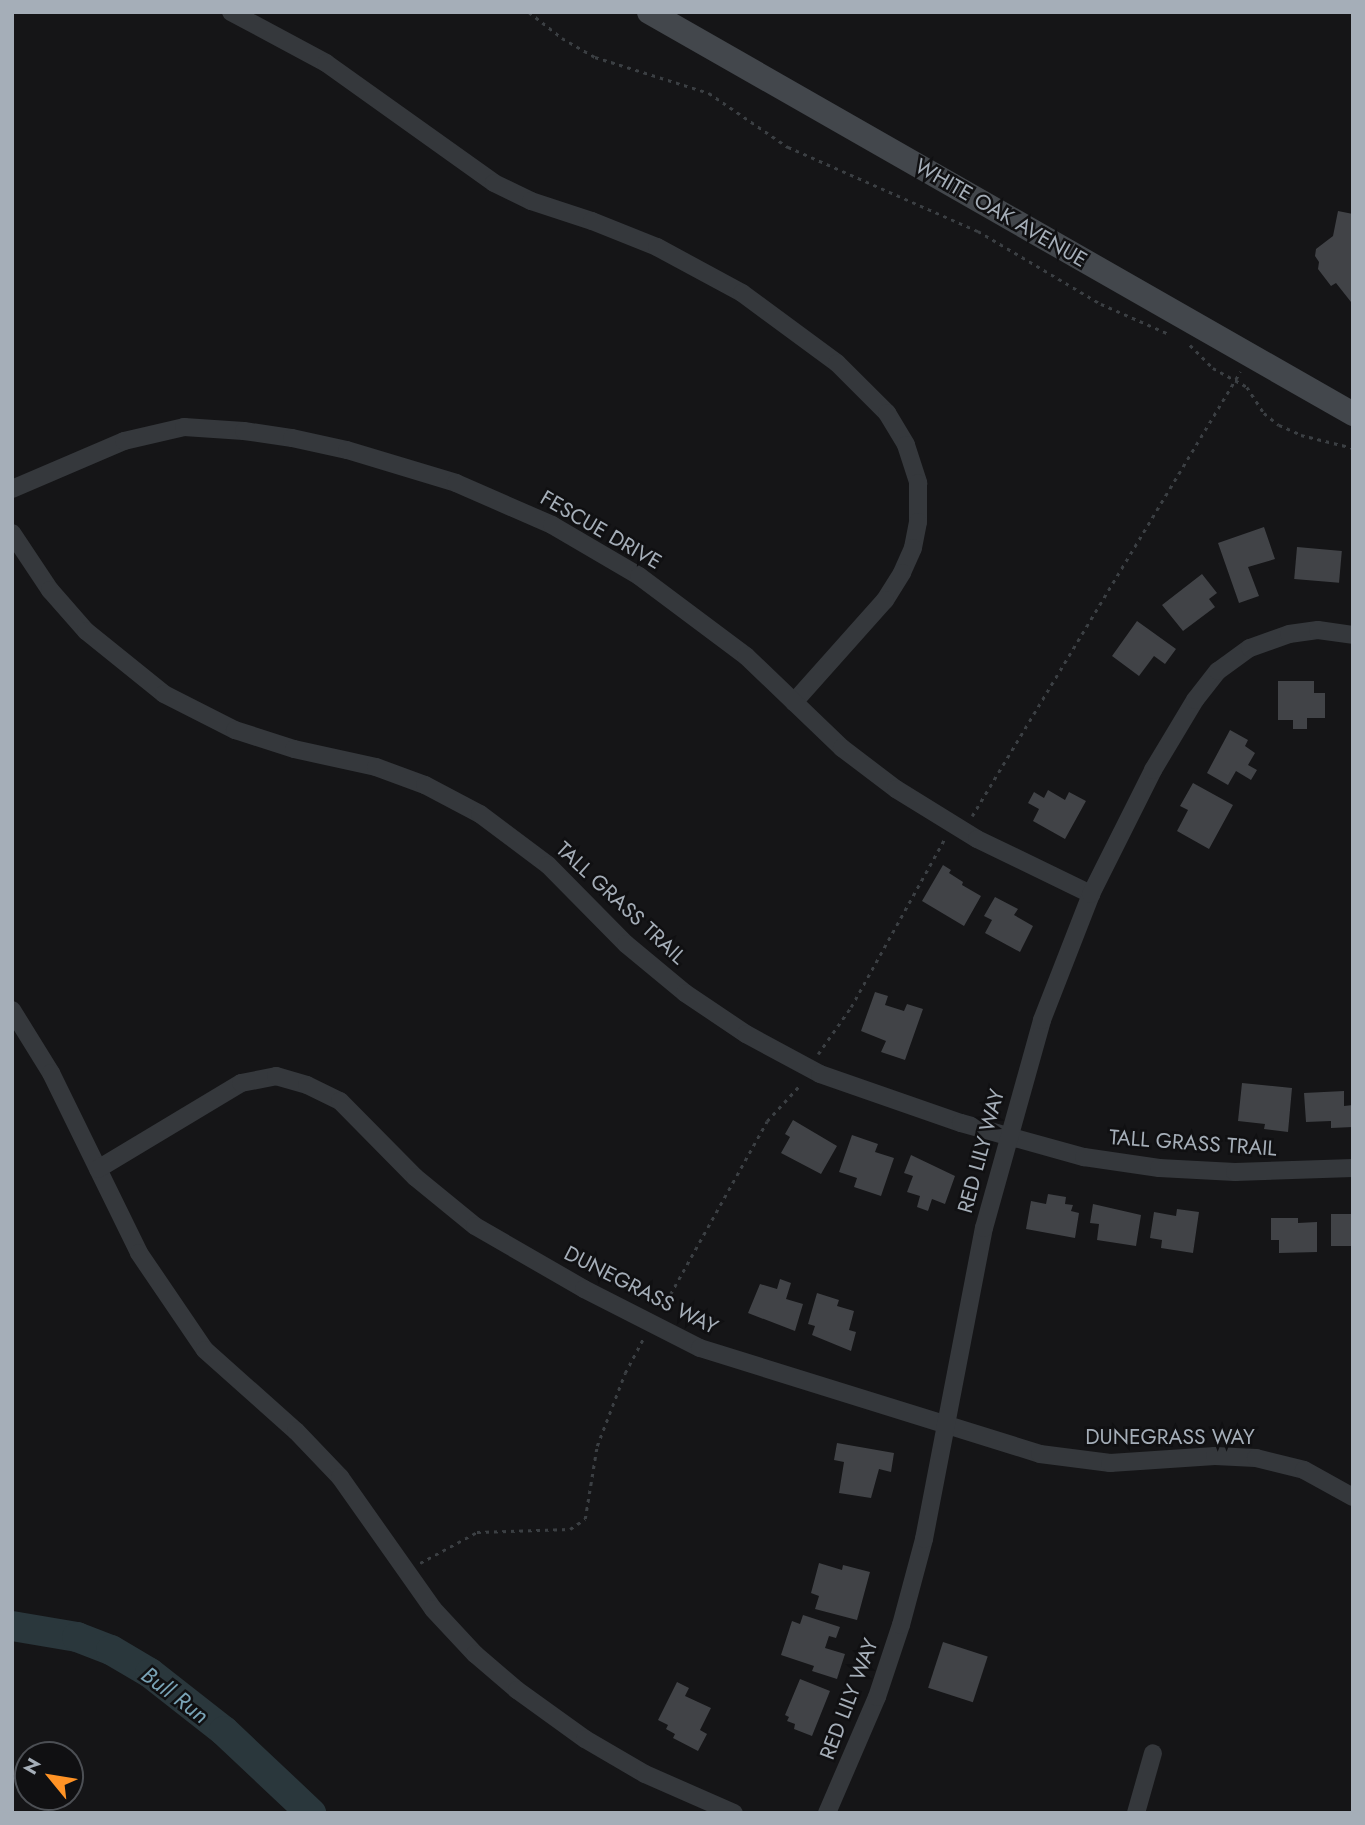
<!DOCTYPE html>
<html>
<head>
<meta charset="utf-8">
<style>
	body { margin:0 }
	#map { position:relative; width:1365px; height:1825px; overflow:hidden; background:#151517; font-family:Jost,sans-serif }
	div>[style] { position:absolute }
	.river>* { height:30px; margin:-15px; padding:0 15px; transform-origin:15px; border-radius:15px; background:#2a373c }
	.building>* { inset:0; background:#414347; transform-origin:0 0 }
	.path>* { height:2.5px; margin-top:-1.25px; transform-origin:0; background:repeating-linear-gradient(90deg,#3b3f43 0 3.5px,transparent 0 8.5px) }
	.street>* { height:18px; margin:-9px; padding:0 9px; transform-origin:9px; border-radius:9px; background:#35383c }
	.secondary>* { height:24px; margin:-12px; padding:0 12px; transform-origin:12px; border-radius:12px; background:#43474c }
	span { translate:-50% -50%; white-space:nowrap; text-align:center; line-height:1.15; -webkit-text-stroke:5px #101012; paint-order:stroke }
	.street-label { font-size:21px; color:#a5aeb8 }
	.water-label { font-size:23px; color:#79a3b6; font-style:italic }
	.frame { position:absolute; inset:0; border:14px solid #a5aeb8; pointer-events:none }
	.north { position:absolute; left:14px; top:1741px; width:70px; height:70px; box-sizing:border-box; background:#101012; border:2px solid #4c4f54; border-radius:50%; rotate:300deg; font-size:19px; font-weight:700; line-height:28px; text-align:center; color:#a5aeb8 }
	.north::after { content:''; display:block; margin:auto; width:24px; height:32px; background:#ff9325; clip-path:polygon(50% 0,100% 100%,50% 72%,0 100%) }
</style>
</head>
<body>
<div id="map">
	<div class="river">
		<i style="left:12px;top:1626px;width:66px;rotate:9.6deg"></i>
		<i style="left:77px;top:1637px;width:36px;rotate:21deg"></i>
		<i style="left:111px;top:1650px;width:45px;rotate:30.5deg"></i>
		<i style="left:150px;top:1673px;width:94px;rotate:38.1deg"></i>
		<i style="left:224px;top:1731px;width:120px;rotate:43.3deg"></i>
	</div>
	<div class="building">
		<i style="clip-path:polygon(1338px 211px,1353px 214px,1351px 302px,1336px 283px,1331px 286px,1318px 269px,1319px 262px,1315px 256px,1316px 249px,1333px 236px)"></i>
		<i style="clip-path:polygon(1264px 527px,1275px 559px,1248px 567px,1259px 596px,1239px 603px,1218px 543px)"></i>
		<i style="left:1297px;top:547px;width:45px;height:32px;rotate:5deg"></i>
		<i style="clip-path:polygon(1202px 574px,1217px 593px,1209px 599px,1215px 607px,1183px 631px,1162px 605px)"></i>
		<i style="clip-path:polygon(1137px 621px,1176px 649px,1165px 664px,1154px 656px,1139px 676px,1112px 656px)"></i>
		<i style="clip-path:polygon(1278px 681px,1314px 681px,1314px 693px,1325px 693px,1325px 718px,1307px 718px,1307px 729px,1293px 729px,1293px 720px,1278px 720px)"></i>
		<i style="clip-path:polygon(1230px 730px,1248px 740px,1245px 746px,1255px 753px,1248px 765px,1257px 770px,1251px 780px,1236px 771px,1228px 785px,1207px 773px)"></i>
		<i style="clip-path:polygon(1193px 783px,1233px 805px,1209px 849px,1177px 831px,1188px 810px,1180px 806px)"></i>
		<i style="clip-path:polygon(1048px 790px,1065px 800px,1069px 792px,1086px 801px,1065px 839px,1033px 821px,1039px 809px,1028px 803px,1034px 792px,1044px 798px)"></i>
		<i style="clip-path:polygon(943px 865px,951px 870px,949px 873px,963px 882px,962px 885px,981px 896px,964px 926px,922px 901px)"></i>
		<i style="clip-path:polygon(995px 897px,1018px 909px,1014px 915px,1033px 926px,1020px 952px,985px 933px,992px 920px,984px 916px)"></i>
		<i style="clip-path:polygon(875px 992px,888px 996px,885px 1005px,904px 1011px,907px 1004px,923px 1009px,905px 1060px,881px 1052px,886px 1041px,861px 1031px)"></i>
		<i style="clip-path:polygon(1242px 1083px,1292px 1088px,1288px 1132px,1264px 1129px,1265px 1124px,1238px 1121px)"></i>
		<i style="clip-path:polygon(1344px 1091px,1344px 1106px,1353px 1105px,1353px 1127px,1331px 1128px,1331px 1121px,1306px 1122px,1304px 1093px)"></i>
		<i style="clip-path:polygon(793px 1120px,837px 1146px,821px 1174px,781px 1153px,790px 1137px,785px 1134px)"></i>
		<i style="clip-path:polygon(852px 1135px,878px 1144px,875px 1152px,894px 1158px,881px 1196px,854px 1187px,857px 1178px,839px 1172px)"></i>
		<i style="clip-path:polygon(911px 1155px,955px 1176px,945px 1204px,932px 1199px,928px 1211px,917px 1207px,920px 1196px,907px 1192px,913px 1176px,904px 1173px)"></i>
		<i style="clip-path:polygon(1048px 1194px,1066px 1197px,1065px 1204px,1073px 1205px,1071px 1211px,1079px 1213px,1075px 1238px,1026px 1229px,1031px 1201px,1046px 1204px)"></i>
		<i style="clip-path:polygon(1093px 1204px,1141px 1215px,1136px 1246px,1097px 1240px,1099px 1224px,1090px 1223px)"></i>
		<i style="clip-path:polygon(1177px 1209px,1199px 1212px,1193px 1253px,1161px 1248px,1162px 1240px,1150px 1238px,1154px 1212px,1176px 1216px)"></i>
		<i style="left:1353px;top:1214px;width:32px;height:22px;rotate:90deg"></i>
		<i style="clip-path:polygon(1271px 1218px,1298px 1218px,1298px 1223px,1317px 1222px,1317px 1252px,1279px 1253px,1279px 1240px,1271px 1240px)"></i>
		<i style="clip-path:polygon(780px 1279px,791px 1283px,786px 1299px,803px 1304px,795px 1331px,748px 1313px,760px 1284px,777px 1289px)"></i>
		<i style="clip-path:polygon(817px 1293px,839px 1300px,837px 1306px,854px 1311px,849px 1330px,856px 1332px,851px 1351px,812px 1335px,815px 1326px,808px 1324px)"></i>
		<i style="clip-path:polygon(837px 1443px,894px 1453px,891px 1472px,879px 1469px,871px 1498px,839px 1493px,844px 1462px,834px 1460px)"></i>
		<i style="clip-path:polygon(819px 1563px,842px 1570px,843px 1565px,870px 1572px,857px 1620px,815px 1609px,819px 1596px,811px 1593px)"></i>
		<i style="clip-path:polygon(803px 1615px,840px 1627px,836px 1638px,829px 1636px,825px 1648px,845px 1654px,837px 1679px,812px 1671px,814px 1666px,781px 1655px,792px 1621px,800px 1624px)"></i>
		<i style="left:943px;top:1642px;width:47px;height:48px;rotate:18deg"></i>
		<i style="clip-path:polygon(800px 1679px,830px 1691px,812px 1736px,794px 1729px,795px 1724px,787px 1721px,789px 1717px,785px 1715px)"></i>
		<i style="clip-path:polygon(677px 1682px,689px 1688px,685px 1696px,711px 1708px,700px 1730px,707px 1734px,698px 1751px,673px 1738px,675px 1734px,666px 1729px,668px 1725px,658px 1720px)"></i>
	</div>
	<div class="path">
		<i style="left:529px;top:12px;width:42px;rotate:38.2deg"></i>
		<i style="left:562px;top:38px;width:38px;rotate:30deg"></i>
		<i style="left:595px;top:57px;width:120px;rotate:17.5deg"></i>
		<i style="left:709px;top:93px;width:96px;rotate:34.4deg"></i>
		<i style="left:788px;top:147px;width:208px;rotate:23.9deg"></i>
		<i style="left:978px;top:231px;width:143px;rotate:30.7deg"></i>
		<i style="left:1101px;top:304px;width:74px;rotate:23.8deg"></i>
		<i style="left:1190px;top:345px;width:33px;rotate:45deg"></i>
		<i style="left:1213px;top:368px;width:39px;rotate:29deg"></i>
		<i style="left:1247px;top:387px;width:31px;rotate:57deg"></i>
		<i style="left:1264px;top:413px;width:19px;rotate:39deg"></i>
		<i style="left:1279px;top:425px;width:24px;rotate:24deg"></i>
		<i style="left:1301px;top:435px;width:54px;rotate:14deg"></i>
		<i style="left:972px;top:816px;width:519px;rotate:-58.88deg"></i>
		<i style="left:818px;top:1054px;width:57px;rotate:-54.9deg"></i>
		<i style="left:851px;top:1007px;width:191px;rotate:-60.9deg"></i>
		<i style="left:662px;top:1309px;width:215px;rotate:-60.8deg"></i>
		<i style="left:767px;top:1121px;width:50px;rotate:-47.4deg"></i>
		<i style="left:420px;top:1563px;width:65px;rotate:-28.5deg"></i>
		<i style="left:477px;top:1532px;width:93px;rotate:-1.8deg"></i>
		<i style="left:570px;top:1529px;width:18px;rotate:-34deg"></i>
		<i style="left:585px;top:1519px;width:74px;rotate:-80.7deg"></i>
		<i style="left:597px;top:1446px;width:78px;rotate:-69deg"></i>
		<i style="left:625px;top:1373px;width:40px;rotate:-62deg"></i>
	</div>
	<div class="street">
		<i style="left:231px;top:12px;width:108px;rotate:28.2deg"></i>
		<i style="left:326px;top:63px;width:206px;rotate:35.5deg"></i>
		<i style="left:494px;top:183px;width:41px;rotate:25.9deg"></i>
		<i style="left:531px;top:201px;width:64px;rotate:18.2deg"></i>
		<i style="left:592px;top:221px;width:70px;rotate:21.8deg"></i>
		<i style="left:657px;top:247px;width:97px;rotate:28.4deg"></i>
		<i style="left:742px;top:293px;width:118px;rotate:36.4deg"></i>
		<i style="left:837px;top:363px;width:71px;rotate:45deg"></i>
		<i style="left:887px;top:413px;width:37px;rotate:59deg"></i>
		<i style="left:906px;top:445px;width:40px;rotate:72deg"></i>
		<i style="left:918px;top:483px;width:39px;rotate:90deg"></i>
		<i style="left:918px;top:522px;width:26px;rotate:101deg"></i>
		<i style="left:913px;top:548px;width:27px;rotate:114deg"></i>
		<i style="left:902px;top:573px;width:32px;rotate:122deg"></i>
		<i style="left:885px;top:600px;width:137px;rotate:131.7deg"></i>
		<i style="left:12px;top:489px;width:122px;rotate:-23.2deg"></i>
		<i style="left:124px;top:441px;width:62px;rotate:-13.1deg"></i>
		<i style="left:184px;top:427px;width:60px;rotate:3.8deg"></i>
		<i style="left:244px;top:431px;width:49px;rotate:8.3deg"></i>
		<i style="left:292px;top:438px;width:56px;rotate:12.3deg"></i>
		<i style="left:347px;top:450px;width:114px;rotate:16.8deg"></i>
		<i style="left:456px;top:483px;width:105px;rotate:23.6deg"></i>
		<i style="left:552px;top:525px;width:101px;rotate:30.4deg"></i>
		<i style="left:639px;top:576px;width:134px;rotate:36.8deg"></i>
		<i style="left:746px;top:656px;width:133px;rotate:43.8deg"></i>
		<i style="left:842px;top:748px;width:68px;rotate:37.2deg"></i>
		<i style="left:896px;top:789px;width:95px;rotate:31.7deg"></i>
		<i style="left:977px;top:839px;width:127px;rotate:25.8deg"></i>
		<i style="left:12px;top:533px;width:69px;rotate:56.3deg"></i>
		<i style="left:50px;top:590px;width:55px;rotate:48.7deg"></i>
		<i style="left:86px;top:631px;width:100px;rotate:38.9deg"></i>
		<i style="left:164px;top:694px;width:80px;rotate:26.9deg"></i>
		<i style="left:235px;top:730px;width:62px;rotate:17.9deg"></i>
		<i style="left:294px;top:749px;width:84px;rotate:12.4deg"></i>
		<i style="left:376px;top:767px;width:52px;rotate:20.2deg"></i>
		<i style="left:425px;top:785px;width:62px;rotate:27.8deg"></i>
		<i style="left:480px;top:814px;width:85px;rotate:36.9deg"></i>
		<i style="left:548px;top:865px;width:111px;rotate:45.4deg"></i>
		<i style="left:626px;top:944px;width:77px;rotate:39.7deg"></i>
		<i style="left:685px;top:993px;width:73px;rotate:33.9deg"></i>
		<i style="left:746px;top:1034px;width:84px;rotate:28.4deg"></i>
		<i style="left:820px;top:1074px;width:149px;rotate:19.2deg"></i>
		<i style="left:961px;top:1123px;width:128px;rotate:15.5deg"></i>
		<i style="left:1084px;top:1157px;width:76px;rotate:8.3deg"></i>
		<i style="left:1159px;top:1168px;width:76px;rotate:3deg"></i>
		<i style="left:1235px;top:1172px;width:118px;rotate:-1.9deg"></i>
		<i style="left:12px;top:1010px;width:74px;rotate:58.2deg"></i>
		<i style="left:51px;top:1073px;width:200px;rotate:63.9deg"></i>
		<i style="left:139px;top:1253px;width:117px;rotate:55.8deg"></i>
		<i style="left:205px;top:1350px;width:122px;rotate:41.7deg"></i>
		<i style="left:296px;top:1431px;width:64px;rotate:46.3deg"></i>
		<i style="left:340px;top:1477px;width:161px;rotate:54.8deg"></i>
		<i style="left:433px;top:1609px;width:62px;rotate:47deg"></i>
		<i style="left:475px;top:1654px;width:55px;rotate:40.6deg"></i>
		<i style="left:517px;top:1690px;width:84px;rotate:35.8deg"></i>
		<i style="left:585px;top:1739px;width:69px;rotate:30.3deg"></i>
		<i style="left:645px;top:1774px;width:97px;rotate:23.7deg"></i>
		<i style="left:98px;top:1169px;width:167px;rotate:-31deg"></i>
		<i style="left:241px;top:1083px;width:36px;rotate:-11deg"></i>
		<i style="left:276px;top:1076px;width:32px;rotate:16deg"></i>
		<i style="left:307px;top:1085px;width:37px;rotate:26deg"></i>
		<i style="left:340px;top:1101px;width:107px;rotate:45.4deg"></i>
		<i style="left:415px;top:1177px;width:77px;rotate:39.2deg"></i>
		<i style="left:475px;top:1226px;width:126px;rotate:30deg"></i>
		<i style="left:584px;top:1289px;width:130px;rotate:27deg"></i>
		<i style="left:700px;top:1348px;width:356px;rotate:17.3deg"></i>
		<i style="left:1040px;top:1454px;width:71px;rotate:7.3deg"></i>
		<i style="left:1110px;top:1463px;width:105px;rotate:-3.8deg"></i>
		<i style="left:1215px;top:1456px;width:41px;rotate:2.8deg"></i>
		<i style="left:1256px;top:1458px;width:49px;rotate:14deg"></i>
		<i style="left:1304px;top:1470px;width:56px;rotate:28.9deg"></i>
		<i style="left:827px;top:1813px;width:126px;rotate:-66.7deg"></i>
		<i style="left:877px;top:1697px;width:76px;rotate:-71.6deg"></i>
		<i style="left:901px;top:1625px;width:89px;rotate:-75deg"></i>
		<i style="left:924px;top:1539px;width:317px;rotate:-79.1deg"></i>
		<i style="left:984px;top:1228px;width:216px;rotate:-74.4deg"></i>
		<i style="left:1042px;top:1020px;width:135px;rotate:-68.7deg"></i>
		<i style="left:1091px;top:894px;width:139px;rotate:-63.4deg"></i>
		<i style="left:1153px;top:770px;width:82px;rotate:-59deg"></i>
		<i style="left:1195px;top:700px;width:37px;rotate:-52deg"></i>
		<i style="left:1218px;top:671px;width:39px;rotate:-36deg"></i>
		<i style="left:1250px;top:648px;width:41px;rotate:-19.7deg"></i>
		<i style="left:1289px;top:634px;width:29px;rotate:-8deg"></i>
		<i style="left:1318px;top:630px;width:35px;rotate:8deg"></i>
		<i style="left:1136px;top:1813px;width:62px;rotate:-74.2deg"></i>
	</div>
	<div class="secondary">
		<i style="left:649px;top:12px;width:811px;rotate:29.73deg"></i>
	</div>
	<div class="street-label">
		<span style="left:1001px;top:213px;rotate:30deg">WHITE OAK AVENUE</span>
		<span style="left:601px;top:530px;rotate:30deg">FESCUE DRIVE</span>
		<span style="left:621px;top:903px;rotate:43deg">TALL GRASS TRAIL</span>
		<span style="left:1193px;top:1143px;rotate:4deg">TALL GRASS TRAIL</span>
		<span style="left:981px;top:1151px;rotate:-75deg">RED LILY WAY</span>
		<span style="left:641px;top:1290px;rotate:27deg">DUNEGRASS WAY</span>
		<span style="left:1170px;top:1437px">DUNEGRASS WAY</span>
		<span style="left:849px;top:1699px;rotate:-69deg">RED LILY WAY</span>
	</div>
	<div class="water-label">
		<span style="left:175px;top:1695px;rotate:37deg">Bull Run</span>
	</div>
	<div class="frame"></div>
	<div class="north">N</div>
</div>
</body>
</html>
